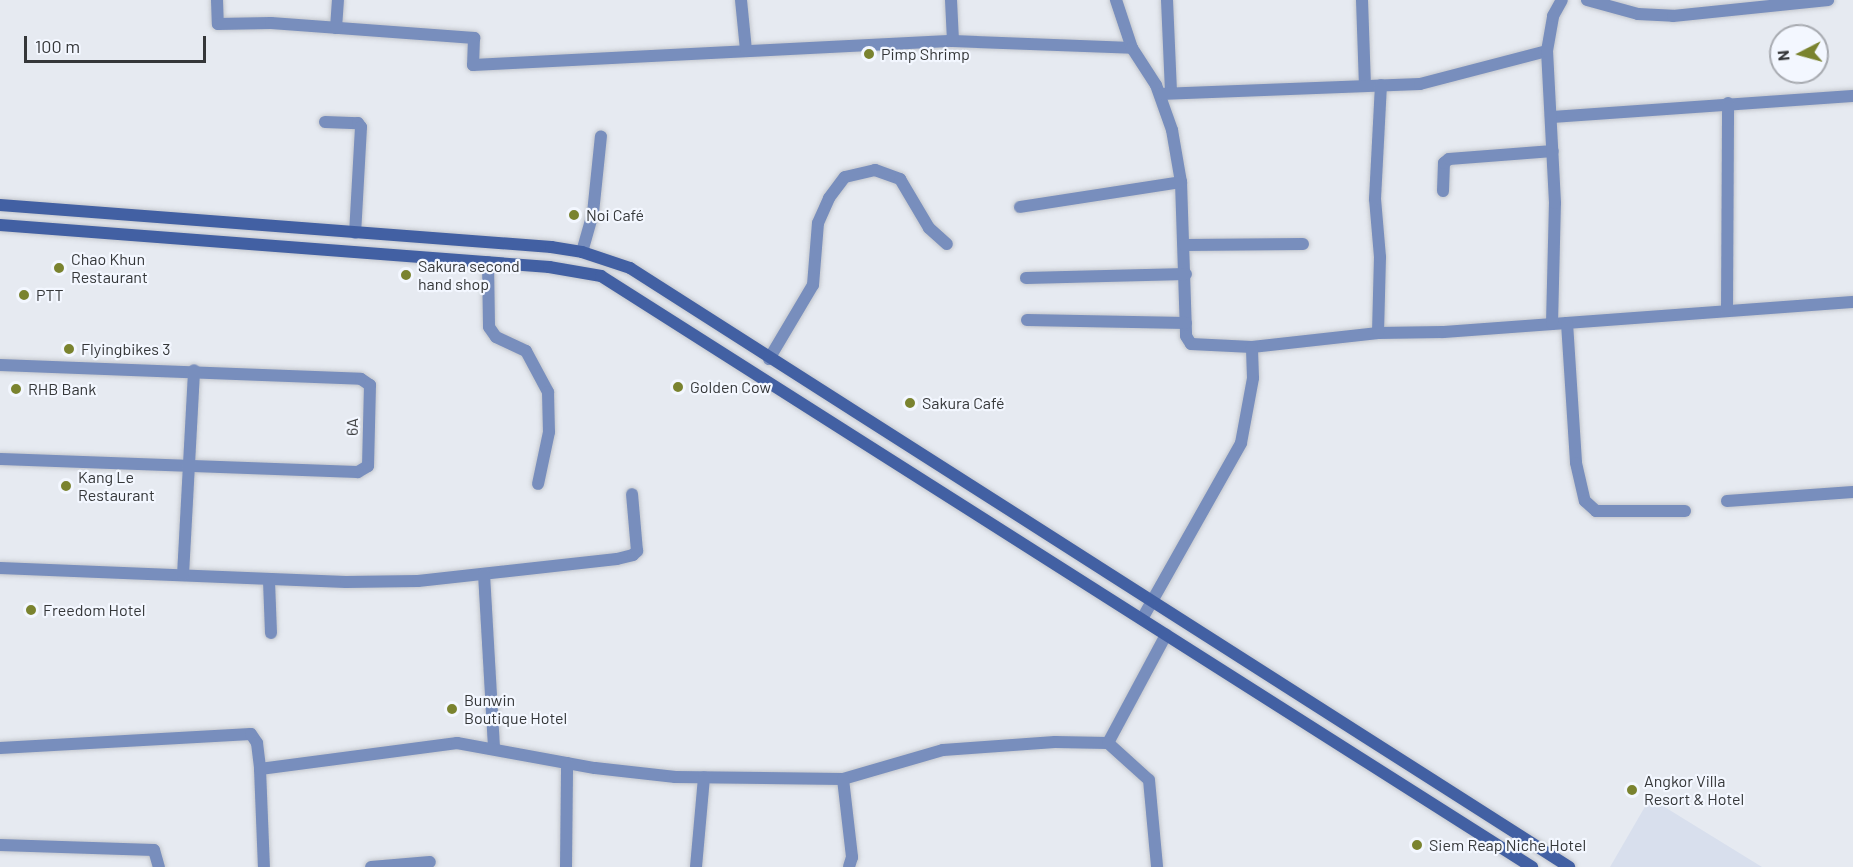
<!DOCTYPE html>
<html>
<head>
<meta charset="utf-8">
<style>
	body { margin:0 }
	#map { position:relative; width:1853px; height:867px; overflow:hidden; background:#e6eaf1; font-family:Barlow,sans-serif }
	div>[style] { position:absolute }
	.built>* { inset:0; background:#d8dfed }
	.roads { filter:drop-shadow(0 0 2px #c3c6cc) drop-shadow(0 0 2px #c3c6cc) }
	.minor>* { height:12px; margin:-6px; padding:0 6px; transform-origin:6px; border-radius:6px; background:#788ebd }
	.secondary>* { height:12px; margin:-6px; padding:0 6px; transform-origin:6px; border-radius:6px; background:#4260a3 }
	.dots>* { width:16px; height:16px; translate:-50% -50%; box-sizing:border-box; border:3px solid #f3f7ff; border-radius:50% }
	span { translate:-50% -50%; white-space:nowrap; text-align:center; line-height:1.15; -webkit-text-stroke:4.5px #f3f7ff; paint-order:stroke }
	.poi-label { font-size:16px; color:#353739 }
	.left { translate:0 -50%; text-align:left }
	.street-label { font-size:16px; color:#353739 }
	.north { position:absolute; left:1769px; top:24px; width:60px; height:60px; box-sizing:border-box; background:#f3f7ff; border:2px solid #a7aab0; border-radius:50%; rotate:264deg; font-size:16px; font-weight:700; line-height:24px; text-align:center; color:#353739 }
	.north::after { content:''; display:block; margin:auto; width:21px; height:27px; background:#7a832f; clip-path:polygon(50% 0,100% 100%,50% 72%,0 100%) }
	.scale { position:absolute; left:24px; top:36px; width:182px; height:27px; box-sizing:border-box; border:3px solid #353739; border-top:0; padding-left:8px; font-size:18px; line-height:21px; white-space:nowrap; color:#353739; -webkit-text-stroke:4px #f3f7ff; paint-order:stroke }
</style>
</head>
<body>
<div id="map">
	<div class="built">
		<i style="clip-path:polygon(1650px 798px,1762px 867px,1610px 867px)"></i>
	</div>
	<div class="roads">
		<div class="minor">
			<i style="left:217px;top:0;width:24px;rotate:88deg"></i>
			<i style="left:218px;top:24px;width:53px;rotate:-1.1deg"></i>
			<i style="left:271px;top:23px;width:204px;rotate:4.2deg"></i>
			<i style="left:474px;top:38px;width:27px;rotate:92deg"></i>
			<i style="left:473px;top:65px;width:481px;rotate:-2.9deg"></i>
			<i style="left:953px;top:41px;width:179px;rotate:2.2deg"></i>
			<i style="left:741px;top:0;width:50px;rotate:84.3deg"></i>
			<i style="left:951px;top:0;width:41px;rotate:87.2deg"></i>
			<i style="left:1116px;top:0;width:51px;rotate:71.6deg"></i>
			<i style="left:1132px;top:48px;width:44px;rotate:57deg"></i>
			<i style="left:1156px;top:85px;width:48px;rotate:70.4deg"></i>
			<i style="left:1172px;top:130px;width:53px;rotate:80.2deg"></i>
			<i style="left:1181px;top:182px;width:154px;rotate:88.1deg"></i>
			<i style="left:1186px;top:336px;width:9px;rotate:58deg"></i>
			<i style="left:1191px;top:344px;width:61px;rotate:2.8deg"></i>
			<i style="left:1252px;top:347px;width:127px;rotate:-6.3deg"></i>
			<i style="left:1378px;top:333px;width:65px;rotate:-0.9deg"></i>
			<i style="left:1443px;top:332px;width:411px;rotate:-4.2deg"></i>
			<i style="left:1167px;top:0;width:92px;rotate:87.5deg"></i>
			<i style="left:1362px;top:0;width:84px;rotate:88deg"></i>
			<i style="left:1587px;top:0;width:53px;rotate:15.4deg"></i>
			<i style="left:1638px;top:14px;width:35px;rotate:3deg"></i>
			<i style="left:1673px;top:16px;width:156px;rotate:-5.9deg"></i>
			<i style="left:336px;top:28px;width:28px;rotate:-86deg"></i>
			<i style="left:1160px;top:94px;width:260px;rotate:-2.2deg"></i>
			<i style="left:1420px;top:84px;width:131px;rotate:-14.6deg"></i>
			<i style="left:1551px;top:117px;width:303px;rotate:-4deg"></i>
			<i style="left:325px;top:122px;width:33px;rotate:2deg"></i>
			<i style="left:358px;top:123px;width:5px;rotate:53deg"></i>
			<i style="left:361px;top:127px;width:106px;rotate:93.2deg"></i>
			<i style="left:1443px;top:191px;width:28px;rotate:-88deg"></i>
			<i style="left:1444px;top:163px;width:6px;rotate:-39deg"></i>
			<i style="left:1449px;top:159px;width:104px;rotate:-4.4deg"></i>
			<i style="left:1020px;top:207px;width:163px;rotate:-8.8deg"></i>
			<i style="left:1185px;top:245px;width:118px;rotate:-0.5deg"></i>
			<i style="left:582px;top:252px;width:41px;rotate:-74.2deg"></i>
			<i style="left:593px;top:213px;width:77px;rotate:-84.1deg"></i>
			<i style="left:488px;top:262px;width:65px;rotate:89.1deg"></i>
			<i style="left:489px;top:327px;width:12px;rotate:55deg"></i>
			<i style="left:496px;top:337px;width:33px;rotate:25deg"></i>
			<i style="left:526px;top:351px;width:47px;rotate:61.8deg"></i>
			<i style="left:548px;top:392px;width:40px;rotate:88.6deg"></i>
			<i style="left:549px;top:432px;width:53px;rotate:101.9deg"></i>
			<i style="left:1026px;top:278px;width:160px;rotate:-1.4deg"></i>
			<i style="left:1727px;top:311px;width:208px;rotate:-89.7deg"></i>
			<i style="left:1027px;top:320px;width:159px;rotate:1.1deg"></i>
			<i style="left:1567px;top:323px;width:140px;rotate:86.3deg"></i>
			<i style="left:1576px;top:463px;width:39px;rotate:77deg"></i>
			<i style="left:1585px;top:501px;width:15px;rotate:42deg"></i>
			<i style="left:1596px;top:511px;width:89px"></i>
			<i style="left:1552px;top:324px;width:121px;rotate:-88.6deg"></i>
			<i style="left:1555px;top:203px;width:152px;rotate:-93deg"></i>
			<i style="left:1547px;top:51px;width:36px;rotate:-80deg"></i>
			<i style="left:1553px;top:16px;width:18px;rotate:-61deg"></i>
			<i style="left:1378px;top:333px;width:76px;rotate:-88.5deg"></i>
			<i style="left:1380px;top:257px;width:58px;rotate:-94.9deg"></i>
			<i style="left:1375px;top:199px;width:114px;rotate:-87deg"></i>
			<i style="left:769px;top:359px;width:86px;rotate:-59.3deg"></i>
			<i style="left:813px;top:285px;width:62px;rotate:-85.4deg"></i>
			<i style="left:818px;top:223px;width:27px;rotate:-66deg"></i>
			<i style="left:829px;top:198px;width:26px;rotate:-53deg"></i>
			<i style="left:845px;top:177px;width:31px;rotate:-13deg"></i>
			<i style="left:875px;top:170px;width:27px;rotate:20deg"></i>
			<i style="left:900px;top:179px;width:57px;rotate:59.4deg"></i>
			<i style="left:929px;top:228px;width:24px;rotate:42deg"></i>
			<i style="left:0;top:365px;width:361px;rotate:2.2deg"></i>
			<i style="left:361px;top:379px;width:11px;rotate:34deg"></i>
			<i style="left:370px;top:385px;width:81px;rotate:91.4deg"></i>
			<i style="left:368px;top:466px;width:12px;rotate:149deg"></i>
			<i style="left:358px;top:472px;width:358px;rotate:-177.9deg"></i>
			<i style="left:1727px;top:501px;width:126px;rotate:-4.1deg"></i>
			<i style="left:0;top:568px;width:346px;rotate:2.3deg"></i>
			<i style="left:346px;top:582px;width:72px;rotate:-0.8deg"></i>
			<i style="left:418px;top:581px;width:200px;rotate:-6.3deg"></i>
			<i style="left:617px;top:559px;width:16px;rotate:-14deg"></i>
			<i style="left:633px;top:555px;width:6px;rotate:-45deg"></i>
			<i style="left:637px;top:551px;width:57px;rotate:-95deg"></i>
			<i style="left:484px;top:574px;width:174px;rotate:86.7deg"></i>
			<i style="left:183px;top:575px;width:205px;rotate:-86.9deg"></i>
			<i style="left:269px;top:581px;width:52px;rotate:87.8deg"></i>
			<i style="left:1142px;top:619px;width:202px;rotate:-60.6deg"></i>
			<i style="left:1241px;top:443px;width:66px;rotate:-79.5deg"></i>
			<i style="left:1253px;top:378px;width:31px;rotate:-92deg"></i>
			<i style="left:1108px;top:743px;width:123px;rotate:-61.8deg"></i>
			<i style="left:0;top:748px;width:251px;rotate:-3.2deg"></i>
			<i style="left:251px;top:734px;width:11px;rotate:56deg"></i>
			<i style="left:257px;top:743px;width:26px;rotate:83deg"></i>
			<i style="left:260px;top:769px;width:98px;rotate:87.7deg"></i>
			<i style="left:260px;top:769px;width:199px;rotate:-7.5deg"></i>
			<i style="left:457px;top:743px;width:140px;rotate:10.3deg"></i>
			<i style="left:595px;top:768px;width:81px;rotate:6.4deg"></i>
			<i style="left:675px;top:777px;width:168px;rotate:0.7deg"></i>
			<i style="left:843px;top:779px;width:104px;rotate:-16.2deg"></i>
			<i style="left:943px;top:750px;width:112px;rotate:-4.1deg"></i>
			<i style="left:1055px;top:742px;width:53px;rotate:1.1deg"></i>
			<i style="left:1108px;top:743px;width:55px;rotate:42.1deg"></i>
			<i style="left:1149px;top:780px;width:87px;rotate:84.7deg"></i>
			<i style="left:843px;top:779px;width:79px;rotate:83.4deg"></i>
			<i style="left:852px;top:857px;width:10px;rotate:107deg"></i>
			<i style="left:0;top:845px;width:154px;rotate:1.9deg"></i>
			<i style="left:154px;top:850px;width:18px;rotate:74deg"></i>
			<i style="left:371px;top:867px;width:59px;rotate:-4.8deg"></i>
			<i style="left:566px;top:867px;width:104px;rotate:-89.4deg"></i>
			<i style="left:696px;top:867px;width:90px;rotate:-84.9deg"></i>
		</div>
		<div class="secondary">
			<i style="left:0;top:205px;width:553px;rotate:4.36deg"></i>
			<i style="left:551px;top:247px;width:31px;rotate:9deg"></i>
			<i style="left:582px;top:252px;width:51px;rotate:18.4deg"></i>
			<i style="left:630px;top:268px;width:1114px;rotate:32.53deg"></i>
			<i style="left:0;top:225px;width:551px;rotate:4.37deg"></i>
			<i style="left:549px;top:267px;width:53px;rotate:9.8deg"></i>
			<i style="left:601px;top:276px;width:1103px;rotate:32.41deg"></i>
		</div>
	</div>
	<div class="dots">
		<i style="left:869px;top:54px;background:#7a832f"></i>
		<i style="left:574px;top:215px;background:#7a832f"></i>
		<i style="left:59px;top:268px;background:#7a832f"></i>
		<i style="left:406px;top:275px;background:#7a832f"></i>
		<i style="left:24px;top:295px;background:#7a832f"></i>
		<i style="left:69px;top:349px;background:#7a832f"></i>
		<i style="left:678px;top:387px;background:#7a832f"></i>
		<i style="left:16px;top:389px;background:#7a832f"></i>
		<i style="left:910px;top:403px;background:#7a832f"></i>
		<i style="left:66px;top:486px;background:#7a832f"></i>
		<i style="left:31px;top:610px;background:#7a832f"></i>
		<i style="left:452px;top:709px;background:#7a832f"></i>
		<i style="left:1632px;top:790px;background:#7a832f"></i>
		<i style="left:1417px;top:845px;background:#7a832f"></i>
	</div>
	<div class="poi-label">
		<span class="left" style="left:881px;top:54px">Pimp Shrimp</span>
		<span class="left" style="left:586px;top:215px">Noi Café</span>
		<span class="left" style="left:71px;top:268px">Chao Khun<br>Restaurant</span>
		<span class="left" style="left:418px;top:275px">Sakura second<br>hand shop</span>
		<span class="left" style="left:36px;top:295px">PTT</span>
		<span class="left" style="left:81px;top:349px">Flyingbikes 3</span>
		<span class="left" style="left:690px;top:387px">Golden Cow</span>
		<span class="left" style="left:28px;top:389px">RHB Bank</span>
		<span class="left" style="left:922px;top:403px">Sakura Café</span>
		<span class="left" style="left:78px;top:486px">Kang Le<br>Restaurant</span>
		<span class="left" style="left:43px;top:610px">Freedom Hotel</span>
		<span class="left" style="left:464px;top:709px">Bunwin<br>Boutique Hotel</span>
		<span class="left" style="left:1644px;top:790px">Angkor Villa<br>Resort &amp; Hotel</span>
		<span class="left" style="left:1429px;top:845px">Siem Reap Niche Hotel</span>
	</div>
	<div class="street-label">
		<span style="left:352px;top:427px;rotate:-89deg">6A</span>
	</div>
	<div class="north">N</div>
	<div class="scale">100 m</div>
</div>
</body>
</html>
